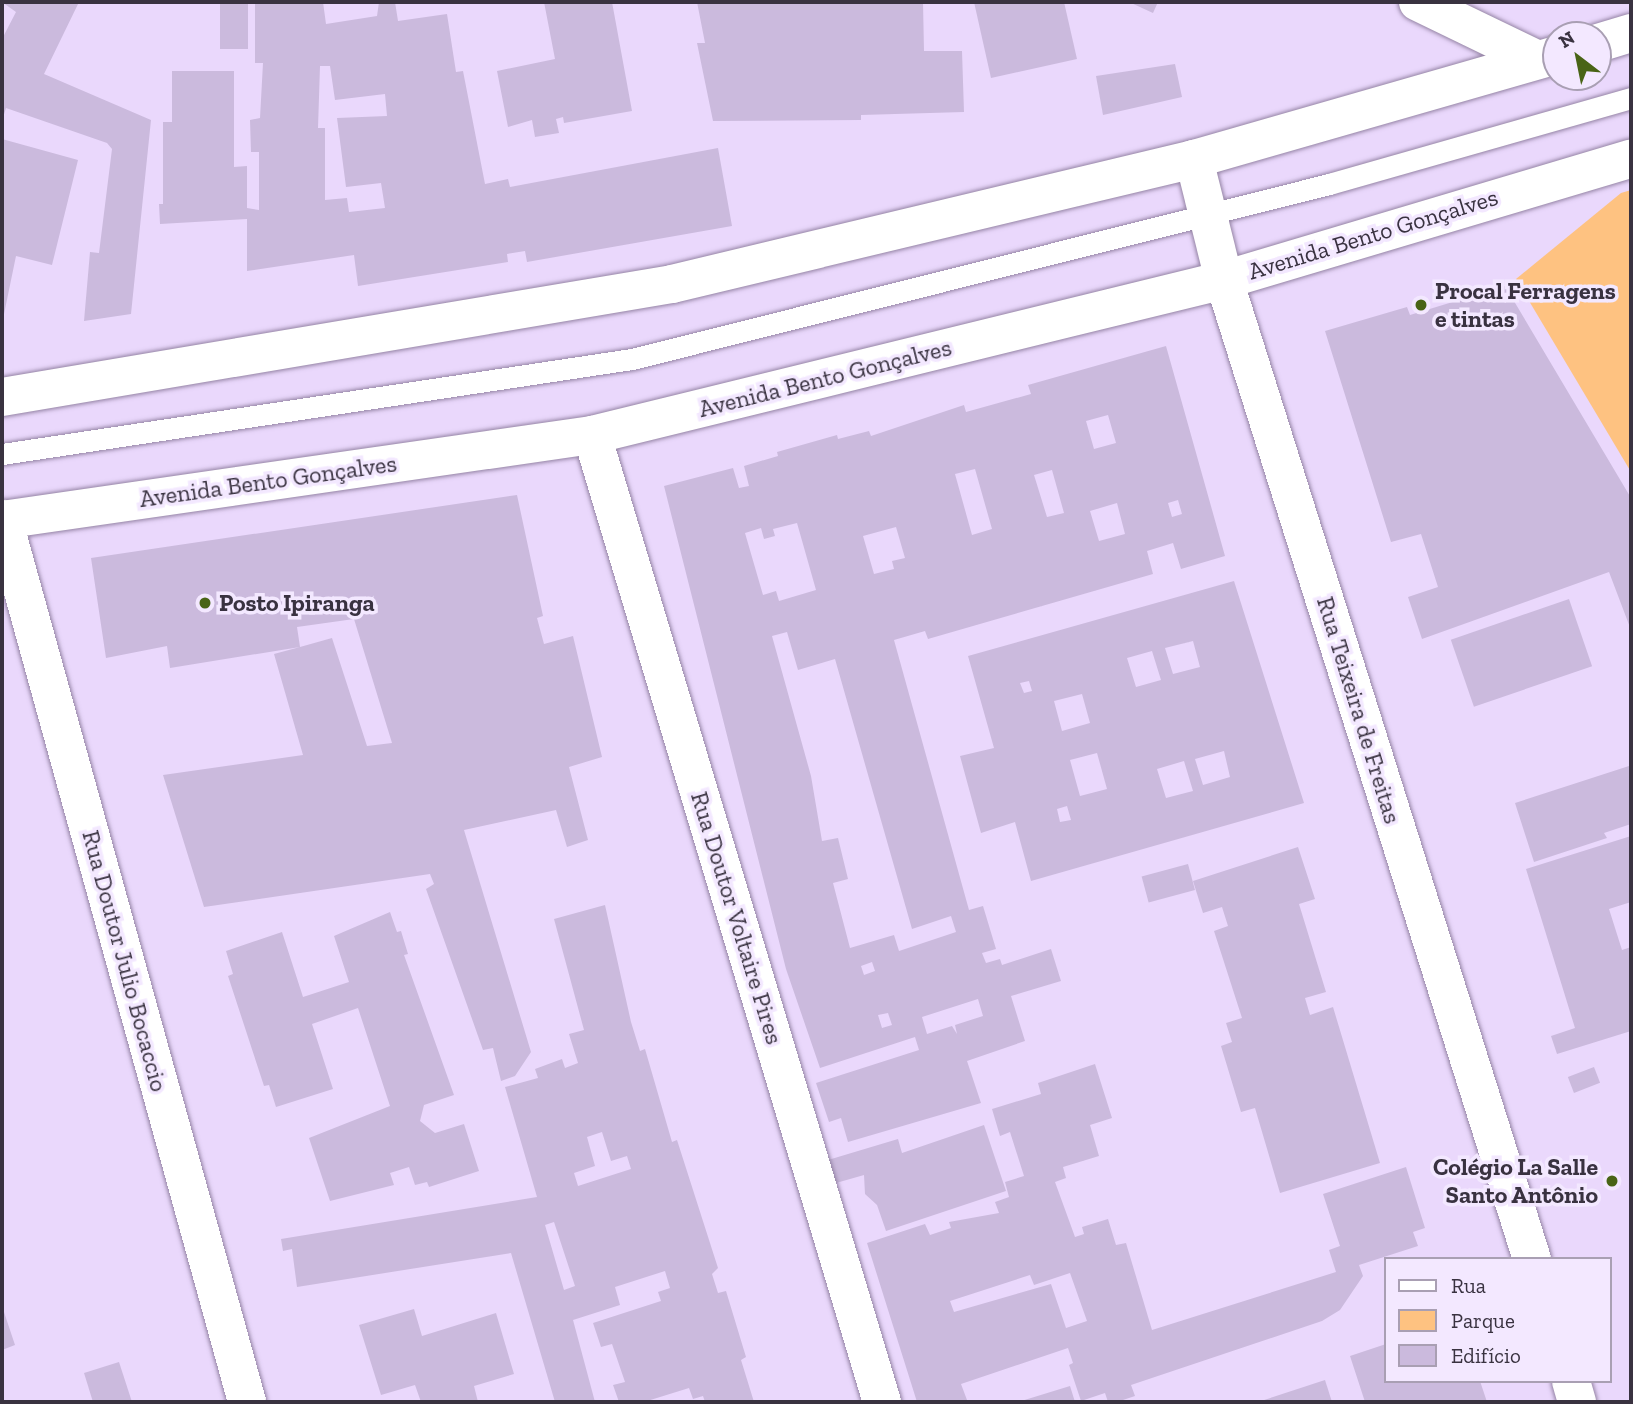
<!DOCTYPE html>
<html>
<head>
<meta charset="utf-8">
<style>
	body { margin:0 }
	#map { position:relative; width:1633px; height:1404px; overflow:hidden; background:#ead8fc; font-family:"Zilla Slab",serif }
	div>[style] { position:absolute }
	.green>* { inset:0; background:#fec281 }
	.building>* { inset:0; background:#cbbadd; transform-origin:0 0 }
	.roads { filter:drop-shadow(0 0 2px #9584a5) drop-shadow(0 0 2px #9584a5) }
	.service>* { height:21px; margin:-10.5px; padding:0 10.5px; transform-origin:10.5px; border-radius:10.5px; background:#fff }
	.minor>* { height:38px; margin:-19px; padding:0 19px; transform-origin:19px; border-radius:19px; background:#fff }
	.tertiary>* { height:38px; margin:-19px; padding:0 19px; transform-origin:19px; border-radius:19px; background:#fff }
	.primary>* { height:38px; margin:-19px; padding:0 19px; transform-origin:19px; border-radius:19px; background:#fff }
	.dots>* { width:19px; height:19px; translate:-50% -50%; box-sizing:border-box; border:4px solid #f3e8ff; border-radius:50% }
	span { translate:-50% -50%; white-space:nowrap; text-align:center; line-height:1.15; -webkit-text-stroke:7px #f3e8ff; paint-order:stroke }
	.street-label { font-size:24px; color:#393240 }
	.poi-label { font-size:24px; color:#393240; font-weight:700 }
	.left { translate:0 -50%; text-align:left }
	.right { translate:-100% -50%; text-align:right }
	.frame { position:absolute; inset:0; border:4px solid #393240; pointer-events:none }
	.legend { position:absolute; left:1384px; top:1257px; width:228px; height:126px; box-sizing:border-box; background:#f3e8ff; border:2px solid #a99fb3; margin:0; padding:9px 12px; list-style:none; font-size:21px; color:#393240 }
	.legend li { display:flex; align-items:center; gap:14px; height:35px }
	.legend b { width:35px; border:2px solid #a99fb3 }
	.north { position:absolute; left:1542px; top:21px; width:70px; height:70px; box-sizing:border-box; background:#f3e8ff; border:2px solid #a99fb3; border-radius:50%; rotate:328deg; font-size:19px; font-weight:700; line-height:28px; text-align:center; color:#393240 }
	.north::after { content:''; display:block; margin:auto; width:24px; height:32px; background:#496416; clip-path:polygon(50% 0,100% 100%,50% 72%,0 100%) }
</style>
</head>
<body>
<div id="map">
	<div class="green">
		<i style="clip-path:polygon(1631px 190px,1631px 472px,1516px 279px,1621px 193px)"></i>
	</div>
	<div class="building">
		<i style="clip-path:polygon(2px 2px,79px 2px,44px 74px,151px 120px,131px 314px,84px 321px,90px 252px,99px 253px,112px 149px,107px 143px,6px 108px,2px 121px,2px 39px,16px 12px)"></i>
		<i style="left:220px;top:2px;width:28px;height:47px"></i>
		<i style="clip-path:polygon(evenodd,255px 2px,323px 2px,326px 24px,377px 16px,379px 2px,395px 2px,398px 21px,447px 14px,456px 72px,463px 71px,485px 184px,508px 179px,510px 187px,718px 148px,732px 226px,527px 262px,525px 251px,507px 254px,508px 262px,358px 286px,354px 255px,247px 271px,247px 219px,160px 224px,159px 204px,163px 204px,163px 122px,172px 122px,172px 71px,234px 71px,234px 167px,247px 166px,247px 208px,259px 210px,259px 152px,251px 152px,250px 120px,260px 118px,263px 63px,255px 63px,255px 2px,320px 66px,330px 66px,335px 100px,385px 94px,387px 116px,337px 118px,346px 187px,381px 183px,385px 208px,349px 212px,347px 198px,325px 200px,325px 128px,318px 128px,320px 66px)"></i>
		<i style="clip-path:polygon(544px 2px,612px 2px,632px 111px,564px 123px,563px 117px,556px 119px,559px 133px,535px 137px,532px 120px,508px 127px,497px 71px,555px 59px)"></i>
		<i style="clip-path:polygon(697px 2px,923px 2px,924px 51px,962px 51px,964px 112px,861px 115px,861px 120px,713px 121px,697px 43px,705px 43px)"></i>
		<i style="clip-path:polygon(974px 2px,1064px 2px,1077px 59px,991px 78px)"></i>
		<i style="clip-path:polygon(1129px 2px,1158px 2px,1153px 13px)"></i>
		<i style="clip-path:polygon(1175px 64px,1182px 97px,1103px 115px,1096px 76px)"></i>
		<i style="clip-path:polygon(2px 139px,78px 160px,52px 265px,16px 256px,3px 319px)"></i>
		<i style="clip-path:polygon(1505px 286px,1631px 498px,1631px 630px,1609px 572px,1422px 639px,1408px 597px,1438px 587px,1421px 534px,1391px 542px,1325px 331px,1407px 307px,1410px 315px)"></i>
		<i style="clip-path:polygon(evenodd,1166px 346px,1225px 556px,1181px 569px,1173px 543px,1147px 551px,1153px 574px,928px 639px,925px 631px,894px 640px,969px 910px,983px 906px,996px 949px,982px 953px,986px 963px,1000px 959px,1002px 965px,1051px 949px,1061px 981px,1011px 996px,1025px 1041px,967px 1061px,981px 1103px,848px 1142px,841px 1118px,829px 1122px,816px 1083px,919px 1050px,915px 1037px,820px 1068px,786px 969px,664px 486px,733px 468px,739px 488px,749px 486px,744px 466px,778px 456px,777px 452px,837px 435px,838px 439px,869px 431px,871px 436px,964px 405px,966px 412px,1031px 394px,1028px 385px,1166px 346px,1108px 415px,1116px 443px,1094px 449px,1086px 421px,1108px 415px,1166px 346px,975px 469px,992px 529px,972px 535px,955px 474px,975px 469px,1166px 346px,1052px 470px,1064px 513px,1047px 517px,1034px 475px,1052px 470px,1166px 346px,1178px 500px,1182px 514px,1172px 517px,1168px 503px,1178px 500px,1166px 346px,1117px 503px,1125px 534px,1099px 541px,1090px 511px,1117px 503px,1166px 346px,797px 523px,816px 590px,779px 601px,776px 591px,763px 595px,745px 533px,761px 528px,764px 539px,775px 536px,773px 529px,797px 523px,1166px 346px,896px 527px,905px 558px,892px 561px,894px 569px,874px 574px,863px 536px,896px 527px,1166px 346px,787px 632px,798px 670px,835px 659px,912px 929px,951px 916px,956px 932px,899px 951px,894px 935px,850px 948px,833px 883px,848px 879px,838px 838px,822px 841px,811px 776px,772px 636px,787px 632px,1166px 346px,872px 962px,875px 971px,864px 975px,861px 966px,872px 962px,1166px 346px,978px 999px,983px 1016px,955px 1025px,957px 1034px,952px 1026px,927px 1034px,922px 1017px,978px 999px,1166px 346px,888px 1013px,892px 1025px,882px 1028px,878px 1015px,888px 1013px)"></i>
		<i style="clip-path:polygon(517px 495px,543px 616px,537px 618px,544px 644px,573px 636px,602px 757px,569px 767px,588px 840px,567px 847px,556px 810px,464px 830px,531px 1052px,515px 1076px,501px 1081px,493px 1048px,483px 1050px,426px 889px,434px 884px,430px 874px,204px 907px,163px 775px,303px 755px,274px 654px,300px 647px,332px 638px,367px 746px,392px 743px,354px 619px,297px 627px,300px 647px,170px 668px,167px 646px,106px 658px,91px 558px)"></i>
		<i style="clip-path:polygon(evenodd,1234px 581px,1304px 803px,1031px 881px,1015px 822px,981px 833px,960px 756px,994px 748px,968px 656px,1234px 581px,1193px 641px,1200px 667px,1173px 674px,1165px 648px,1193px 641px,1234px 581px,1152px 651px,1161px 680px,1136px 687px,1127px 658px,1152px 651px,1234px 581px,1029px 681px,1032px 691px,1024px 693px,1020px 683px,1029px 681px,1234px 581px,1082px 694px,1090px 723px,1062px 731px,1054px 701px,1082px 694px,1234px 581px,1224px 751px,1230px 777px,1203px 785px,1195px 759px,1224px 751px,1234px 581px,1097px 753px,1107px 789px,1080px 796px,1070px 760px,1097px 753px,1234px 581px,1184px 761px,1193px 791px,1166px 798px,1157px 769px,1184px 761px,1234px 581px,1067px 806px,1071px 820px,1060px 822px,1057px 809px,1067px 806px)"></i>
		<i style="left:1569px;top:599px;width:71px;height:125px;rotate:71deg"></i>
		<i style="clip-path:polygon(1629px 766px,1631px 824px,1604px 833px,1607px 838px,1534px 862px,1515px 803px)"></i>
		<i style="clip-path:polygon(1631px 836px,1631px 902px,1609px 909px,1622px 950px,1631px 947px,1631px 1031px,1557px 1054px,1551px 1036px,1575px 1028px,1526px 869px)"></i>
		<i style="clip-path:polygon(1298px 847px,1315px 899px,1299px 904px,1326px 992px,1305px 998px,1310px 1015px,1333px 1007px,1380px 1163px,1280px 1193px,1255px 1108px,1241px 1112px,1221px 1046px,1232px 1042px,1226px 1023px,1242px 1018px,1214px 931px,1228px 926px,1222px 907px,1203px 913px,1193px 881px)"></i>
		<i style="left:1188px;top:864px;width:27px;height:48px;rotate:75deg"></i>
		<i style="clip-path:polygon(evenodd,605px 905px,631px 1022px,640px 1051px,645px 1049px,672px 1142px,677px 1140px,718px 1268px,712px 1274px,718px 1293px,726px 1291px,746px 1357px,741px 1360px,754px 1402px,705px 1402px,703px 1396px,693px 1399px,689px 1388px,644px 1402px,619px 1402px,613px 1385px,625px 1382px,612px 1344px,601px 1347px,593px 1323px,661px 1301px,658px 1292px,670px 1288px,665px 1271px,615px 1287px,620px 1305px,573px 1320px,595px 1402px,555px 1402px,511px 1253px,297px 1287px,292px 1249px,283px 1251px,281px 1239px,537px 1197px,505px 1087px,538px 1078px,535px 1069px,562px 1059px,565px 1068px,578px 1063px,569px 1034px,584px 1030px,554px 919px,605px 905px,602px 1132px,611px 1161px,627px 1156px,631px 1169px,578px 1186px,574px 1173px,595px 1166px,587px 1137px,602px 1132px,605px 905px,554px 1222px,575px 1286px,564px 1290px,545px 1225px,554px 1222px)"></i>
		<i style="clip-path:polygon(390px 912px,397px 932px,401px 931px,408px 954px,404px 955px,454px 1095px,424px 1105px,420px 1121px,435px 1133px,464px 1124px,479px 1171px,429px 1187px,427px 1182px,415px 1185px,409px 1167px,390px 1173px,394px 1185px,330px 1201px,309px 1138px,390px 1106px,358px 1008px,312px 1024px,333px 1089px,276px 1107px,269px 1085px,264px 1086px,228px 976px,233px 974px,226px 951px,282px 932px,303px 997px,349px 982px,334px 936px)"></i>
		<i style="clip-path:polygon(evenodd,1095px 1064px,1112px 1118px,1090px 1125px,1099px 1156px,1063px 1167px,1066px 1178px,1055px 1182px,1075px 1237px,1084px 1234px,1082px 1227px,1108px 1219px,1116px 1245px,1126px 1243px,1152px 1330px,1336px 1272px,1329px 1250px,1340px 1246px,1323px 1194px,1406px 1167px,1425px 1228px,1413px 1232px,1418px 1246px,1359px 1265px,1363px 1276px,1340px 1310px,1322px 1321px,1131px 1385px,1135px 1396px,1117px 1402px,1108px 1402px,1105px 1393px,1081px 1401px,1069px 1365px,1073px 1363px,1068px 1348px,961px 1384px,967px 1400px,964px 1402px,917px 1402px,867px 1243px,925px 1224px,930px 1235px,951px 1228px,949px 1222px,999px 1213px,995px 1202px,1009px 1197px,1005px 1182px,1024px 1176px,1010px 1132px,1000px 1136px,992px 1109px,1041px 1094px,1038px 1083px,1095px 1064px,1070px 1273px,1087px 1321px,1066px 1328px,1051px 1284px,954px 1312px,950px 1301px,1030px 1275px,1034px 1285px,1070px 1273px)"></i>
		<i style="left:1594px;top:1067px;width:17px;height:28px;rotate:69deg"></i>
		<i style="clip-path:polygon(984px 1125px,1006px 1191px,886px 1231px,877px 1205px,865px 1194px,864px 1175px,836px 1183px,828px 1160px,898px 1139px,902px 1153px)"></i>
		<i style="clip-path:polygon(2px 1306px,15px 1345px,2px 1350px)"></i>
		<i style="clip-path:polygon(414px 1309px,422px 1336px,496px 1313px,514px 1374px,474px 1386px,478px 1402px,421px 1402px,415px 1385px,381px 1395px,359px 1325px)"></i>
		<i style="clip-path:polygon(1386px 1344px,1386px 1381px,1480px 1381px,1487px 1402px,1365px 1402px,1350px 1356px)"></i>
		<i style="clip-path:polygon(119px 1362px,132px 1402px,93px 1402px,84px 1373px)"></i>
		<i style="clip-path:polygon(1325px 1380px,1332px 1402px,1258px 1402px)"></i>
		<i style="clip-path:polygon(1070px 1386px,1075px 1402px,1018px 1402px)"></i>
	</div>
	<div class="roads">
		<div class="service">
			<i style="left:2px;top:454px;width:637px;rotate:-8.58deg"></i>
			<i style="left:632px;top:359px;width:719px;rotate:-14.09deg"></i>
			<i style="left:1329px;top:184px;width:314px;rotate:-15.9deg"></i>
		</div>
		<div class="minor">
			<i style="left:1418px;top:2px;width:133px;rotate:25.8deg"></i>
			<i style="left:592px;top:435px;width:1010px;rotate:73.31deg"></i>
			<i style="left:3px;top:519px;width:916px;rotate:74.55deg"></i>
		</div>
		<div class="tertiary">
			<i style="left:1194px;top:159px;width:125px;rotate:76.1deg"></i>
			<i style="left:1224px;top:280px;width:1026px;rotate:72.54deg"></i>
			<i style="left:1571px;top:1381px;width:22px;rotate:74deg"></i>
		</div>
		<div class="primary">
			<i style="left:1598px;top:43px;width:34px;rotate:-17deg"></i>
			<i style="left:2px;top:397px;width:679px;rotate:-9.57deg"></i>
			<i style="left:672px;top:284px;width:537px;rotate:-13.47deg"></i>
			<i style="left:1194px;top:159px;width:377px;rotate:-16deg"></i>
			<i style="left:2px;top:520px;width:596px;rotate:-8.2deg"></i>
			<i style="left:592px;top:435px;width:651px;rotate:-13.78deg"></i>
			<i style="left:1224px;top:280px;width:425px;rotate:-16.6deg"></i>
		</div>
	</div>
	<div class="dots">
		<i style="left:1421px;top:305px;background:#496416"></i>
		<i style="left:205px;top:603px;background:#496416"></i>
		<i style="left:1612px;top:1181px;background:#496416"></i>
	</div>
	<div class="street-label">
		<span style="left:1373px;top:234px;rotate:-17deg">Avenida Bento Gonçalves</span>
		<span style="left:825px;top:378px;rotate:-14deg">Avenida Bento Gonçalves</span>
		<span style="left:268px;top:481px;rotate:-8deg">Avenida Bento Gonçalves</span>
		<span style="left:1359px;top:710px;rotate:73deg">Rua Teixeira de Freitas</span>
		<span style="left:737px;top:918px;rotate:73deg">Rua Doutor Voltaire Pires</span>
		<span style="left:125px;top:961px;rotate:75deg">Rua Doutor Julio Bocaccio</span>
	</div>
	<div class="poi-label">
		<span class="left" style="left:1435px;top:305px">Procal Ferragens<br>e tintas</span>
		<span class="left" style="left:219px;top:603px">Posto Ipiranga</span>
		<span class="right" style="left:1598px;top:1181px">Colégio La Salle<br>Santo Antônio</span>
	</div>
	<div class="frame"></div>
	<ul class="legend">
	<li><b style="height:9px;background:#fff"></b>Rua</li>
	<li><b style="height:19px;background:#fec281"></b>Parque</li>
	<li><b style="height:19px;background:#cbbadd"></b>Edifício</li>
	</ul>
	<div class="north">N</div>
</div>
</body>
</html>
